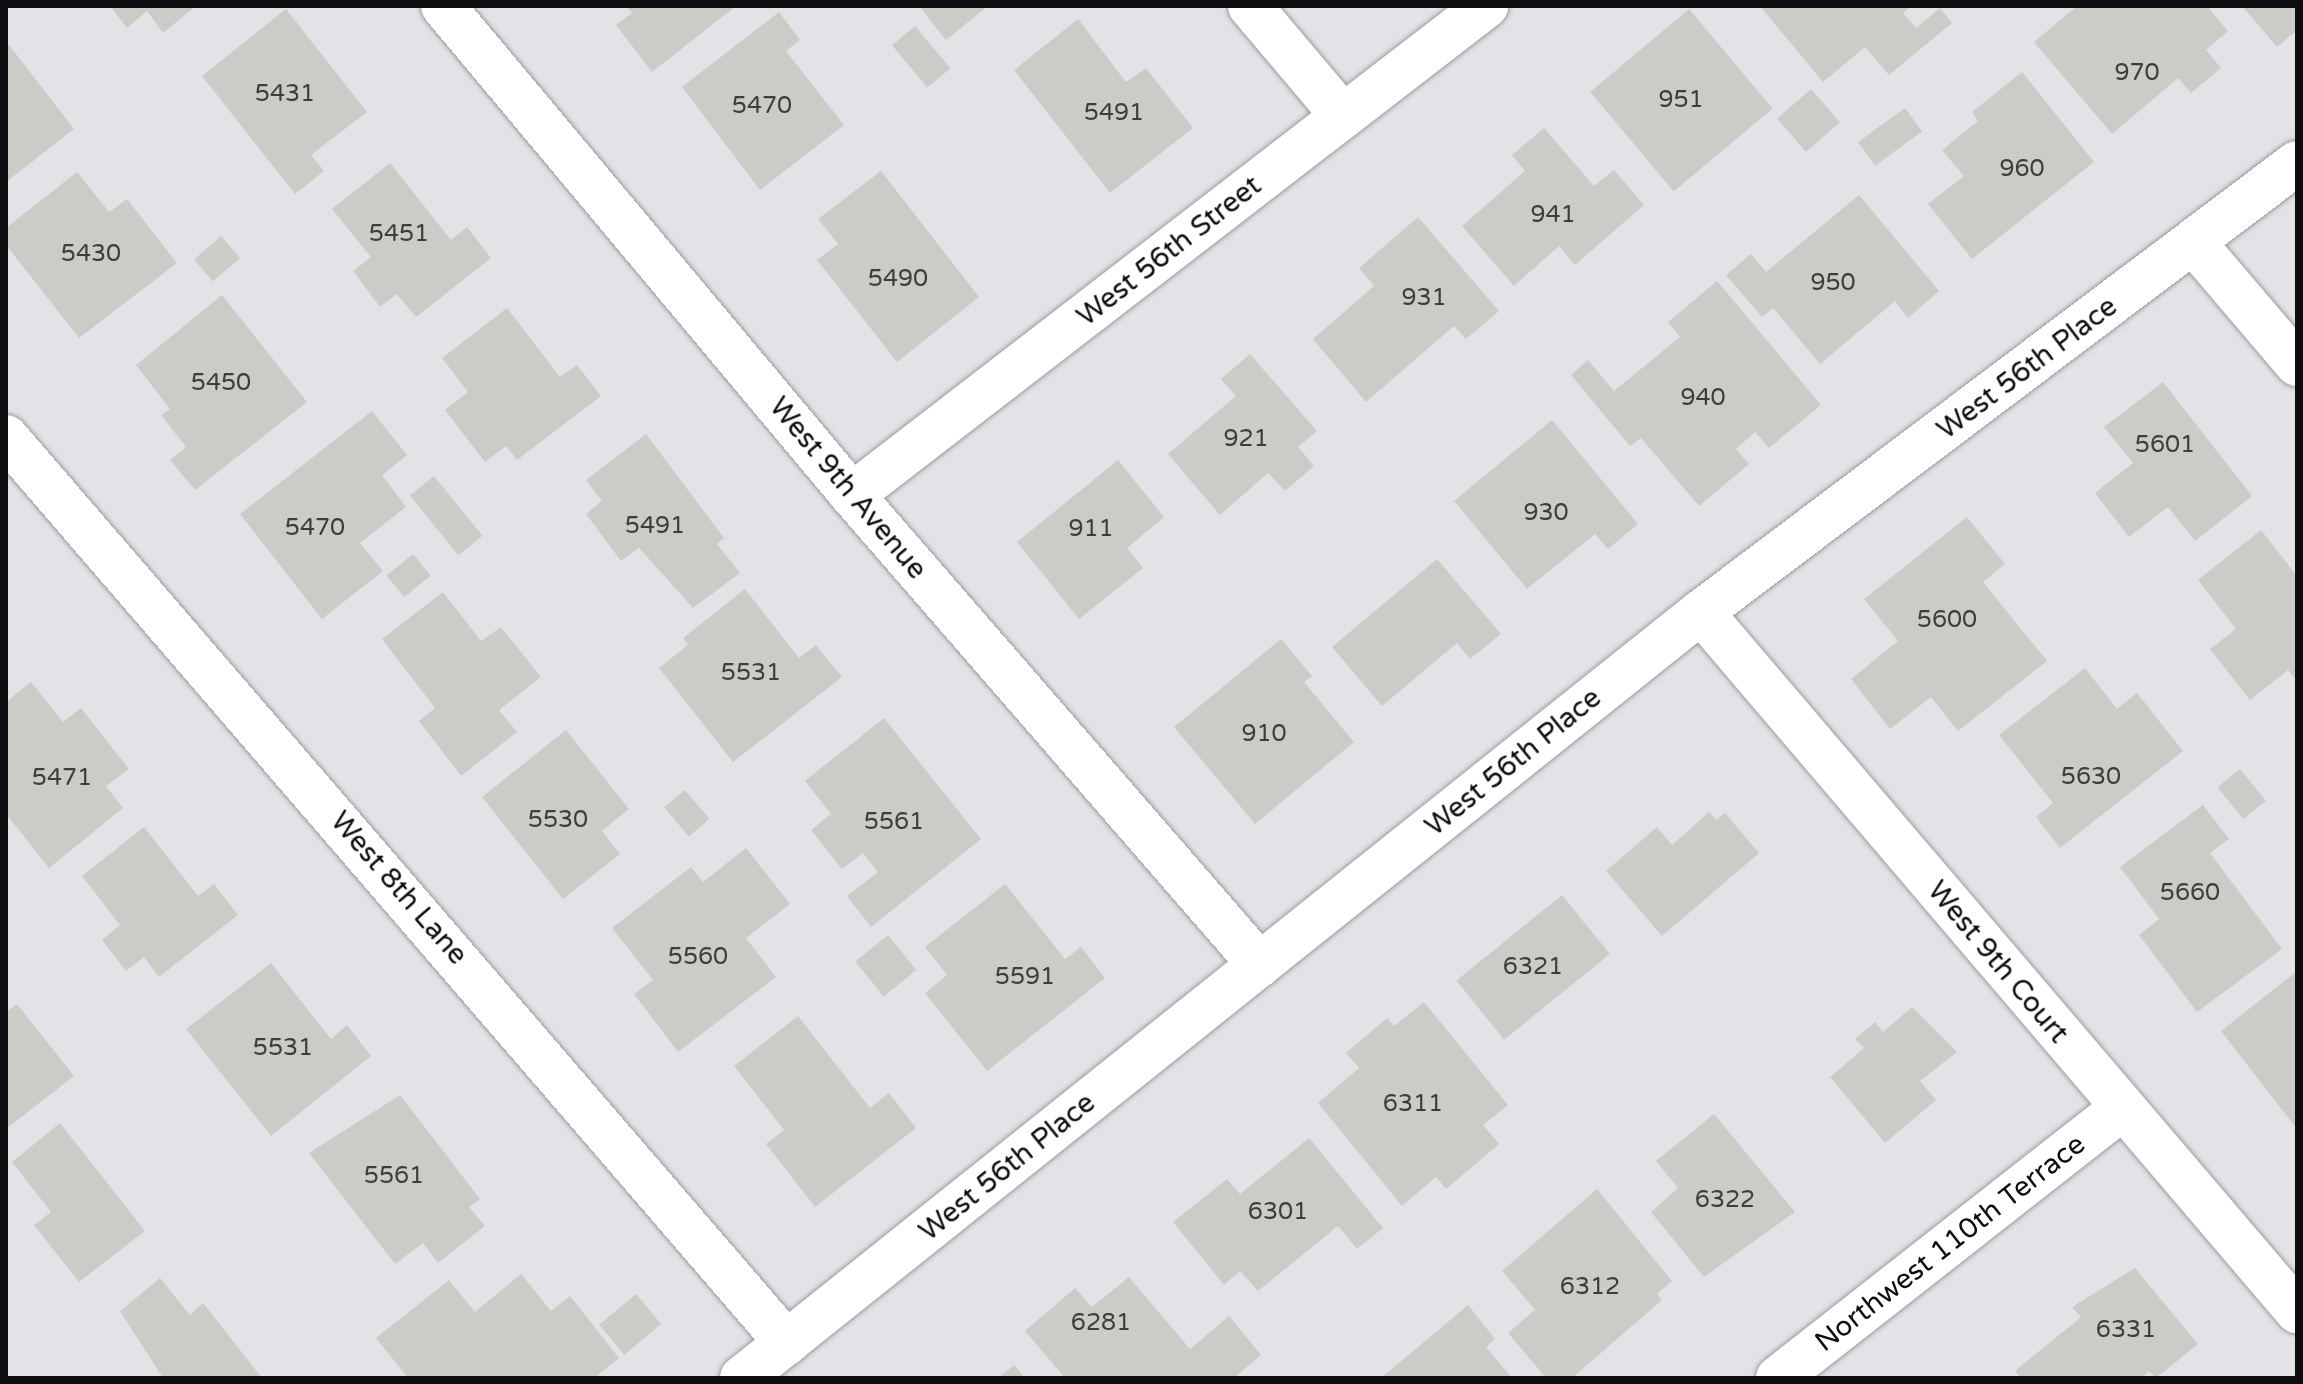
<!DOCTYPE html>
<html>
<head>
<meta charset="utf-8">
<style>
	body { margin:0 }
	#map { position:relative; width:2303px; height:1384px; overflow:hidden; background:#e4e2e6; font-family:"Varela Round",sans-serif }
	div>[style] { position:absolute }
	.building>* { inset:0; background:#cdcbc7; transform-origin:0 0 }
	.roads { filter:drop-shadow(0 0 2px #9d9b9f) drop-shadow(0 0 2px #9d9b9f) }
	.minor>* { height:44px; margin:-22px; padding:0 22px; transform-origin:22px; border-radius:22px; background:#fff }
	span { translate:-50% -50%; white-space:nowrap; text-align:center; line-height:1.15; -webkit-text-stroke:8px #fff; paint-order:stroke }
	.number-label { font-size:24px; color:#3e3c3d }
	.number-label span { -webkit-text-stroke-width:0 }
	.street-label { font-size:28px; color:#0e0d0f }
	.frame { position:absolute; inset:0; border:8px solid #0e0d0f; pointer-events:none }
</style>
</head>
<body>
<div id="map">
	<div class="building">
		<i style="clip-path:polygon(110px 6px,196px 6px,163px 33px,147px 11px,127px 28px)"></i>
		<i style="clip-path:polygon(626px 6px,736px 6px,652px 72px,616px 25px,632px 13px)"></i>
		<i style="clip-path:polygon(919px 6px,988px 6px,946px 40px)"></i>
		<i style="clip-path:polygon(1760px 6px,1911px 6px,1903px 13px,1916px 28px,1940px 8px,1952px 23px,1889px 75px,1865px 47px,1823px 82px)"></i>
		<i style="clip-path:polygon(2077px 6px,2207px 6px,2228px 31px,2206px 50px,2221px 68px,2191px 93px,2178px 78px,2112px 134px,2034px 42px)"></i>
		<i style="clip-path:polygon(2242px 6px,2297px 6px,2297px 30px,2277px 47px)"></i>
		<i style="clip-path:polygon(286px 9px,367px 112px,311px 155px,324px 171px,295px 194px,202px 76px)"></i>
		<i style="left:1689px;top:9px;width:130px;height:129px;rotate:50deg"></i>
		<i style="clip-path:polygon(779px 12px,800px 40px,786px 51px,844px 125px,760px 190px,682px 87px)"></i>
		<i style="clip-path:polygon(1078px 19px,1126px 82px,1146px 68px,1193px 128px,1110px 193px,1014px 70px)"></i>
		<i style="left:915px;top:26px;width:55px;height:30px;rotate:50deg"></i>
		<i style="clip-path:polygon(6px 41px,74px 129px,6px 182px)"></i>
		<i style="clip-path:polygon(2022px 72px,2094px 162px,1972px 259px,1928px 204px,1964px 176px,1942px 150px,1978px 121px,1972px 112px)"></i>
		<i style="left:1811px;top:89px;width:44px;height:45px;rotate:49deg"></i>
		<i style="left:1905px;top:108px;width:29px;height:58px;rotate:54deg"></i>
		<i style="clip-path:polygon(1544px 128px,1594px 186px,1614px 170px,1644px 205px,1575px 265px,1559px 246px,1514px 286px,1462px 226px,1525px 171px,1512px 155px)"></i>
		<i style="clip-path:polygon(390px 163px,451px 240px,467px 227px,491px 258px,416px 317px,397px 294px,380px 307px,353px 271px,371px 257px,332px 209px)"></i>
		<i style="clip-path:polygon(881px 171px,979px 297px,897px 362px,817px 260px,838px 244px,818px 219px)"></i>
		<i style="clip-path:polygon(77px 172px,109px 212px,127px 199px,177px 263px,79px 338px,6px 245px,6px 228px)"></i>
		<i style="clip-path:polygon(1859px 195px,1939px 291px,1908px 318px,1895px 301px,1820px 364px,1773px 308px,1762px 317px,1726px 275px,1751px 254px,1766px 272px)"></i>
		<i style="clip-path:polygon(1418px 217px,1499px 311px,1466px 339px,1454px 326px,1366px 402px,1313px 339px,1374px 286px,1359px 268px)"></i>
		<i style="left:221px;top:236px;width:29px;height:36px;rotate:49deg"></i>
		<i style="clip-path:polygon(1717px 281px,1821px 405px,1769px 448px,1755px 432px,1736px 449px,1749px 464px,1699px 506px,1641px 438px,1630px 446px,1571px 375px,1588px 360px,1614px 391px,1680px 337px,1668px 322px)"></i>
		<i style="clip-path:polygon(222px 295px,307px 402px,195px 490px,170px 460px,186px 447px,161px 415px,170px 409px,136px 365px)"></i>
		<i style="clip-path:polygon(507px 308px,560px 377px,577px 365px,601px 396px,517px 460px,506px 446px,485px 462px,445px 410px,468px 392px,442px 358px)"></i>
		<i style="clip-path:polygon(1250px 354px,1317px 431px,1298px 447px,1314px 466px,1285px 491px,1268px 473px,1220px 515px,1168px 454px,1236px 396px,1221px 379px)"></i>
		<i style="clip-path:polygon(2163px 382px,2252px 496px,2195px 541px,2168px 507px,2129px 537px,2095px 493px,2133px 463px,2104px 427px)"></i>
		<i style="clip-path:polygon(372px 411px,407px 455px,382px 475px,406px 507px,360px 543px,383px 571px,322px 619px,240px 514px)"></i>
		<i style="clip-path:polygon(1552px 420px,1638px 524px,1608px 549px,1595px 534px,1527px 589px,1454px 501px)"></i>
		<i style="clip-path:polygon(646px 434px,724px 538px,717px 544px,740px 573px,693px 608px,639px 548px,621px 561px,586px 514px,602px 501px,586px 480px)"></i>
		<i style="clip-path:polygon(1118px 460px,1164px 517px,1127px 548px,1143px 568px,1079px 619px,1017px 542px)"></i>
		<i style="left:434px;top:476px;width:77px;height:31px;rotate:51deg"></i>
		<i style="clip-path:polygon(1967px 517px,2005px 564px,1983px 582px,2047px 661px,1958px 731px,1931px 697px,1890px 729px,1851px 679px,1898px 641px,1864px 599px)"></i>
		<i style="clip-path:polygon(2261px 530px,2297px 576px,2297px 681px,2288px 670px,2250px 700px,2210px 649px,2236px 629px,2198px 580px)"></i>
		<i style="left:413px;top:554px;width:28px;height:34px;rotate:51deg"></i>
		<i style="clip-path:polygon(1437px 559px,1501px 634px,1470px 659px,1457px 643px,1382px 706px,1332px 647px)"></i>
		<i style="clip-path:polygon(745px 589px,799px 658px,816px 645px,842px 677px,733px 762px,659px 668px,688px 645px,683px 638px)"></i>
		<i style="clip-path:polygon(443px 592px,481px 641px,501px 627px,541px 677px,499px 710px,517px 732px,461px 776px,419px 721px,435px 708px,382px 639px)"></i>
		<i style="clip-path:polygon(1281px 639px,1312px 676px,1304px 682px,1354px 742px,1255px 824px,1174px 727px)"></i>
		<i style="clip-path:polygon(2085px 668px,2117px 709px,2137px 693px,2183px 751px,2060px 848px,2036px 817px,2053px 803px,1999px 735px)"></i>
		<i style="clip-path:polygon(31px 682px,63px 722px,81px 708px,129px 769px,106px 786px,123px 808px,49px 868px,6px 814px,6px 702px)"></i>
		<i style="clip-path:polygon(884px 718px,981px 839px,871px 927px,847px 896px,878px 872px,863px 853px,842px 869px,811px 830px,831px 814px,805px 781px)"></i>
		<i style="clip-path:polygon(566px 730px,629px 809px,602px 831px,620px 854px,563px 899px,482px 797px)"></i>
		<i style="left:2240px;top:769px;width:41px;height:29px;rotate:51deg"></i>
		<i style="left:685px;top:790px;width:38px;height:27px;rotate:50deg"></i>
		<i style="clip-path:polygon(2203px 805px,2229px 839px,2210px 853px,2282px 949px,2197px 1012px,2139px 935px,2159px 919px,2120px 867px)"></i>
		<i style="clip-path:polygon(1709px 812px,1716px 820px,1725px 813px,1759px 853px,1662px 936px,1606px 871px,1657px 827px,1672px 845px)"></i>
		<i style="clip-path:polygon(144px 827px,198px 896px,214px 884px,238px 915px,159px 977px,144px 957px,126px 971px,102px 940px,120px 925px,82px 876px)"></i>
		<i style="clip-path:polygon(746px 848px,790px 904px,746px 938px,776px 977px,678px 1052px,634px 994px,653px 980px,612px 928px,691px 867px,703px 882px)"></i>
		<i style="clip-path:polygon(1005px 884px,1065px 959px,1081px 947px,1105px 978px,987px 1071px,925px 993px,947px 975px,925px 947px)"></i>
		<i style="left:1562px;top:895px;width:76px;height:136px;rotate:51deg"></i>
		<i style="left:888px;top:935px;width:45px;height:42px;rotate:51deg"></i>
		<i style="clip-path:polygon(271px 963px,331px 1039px,347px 1025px,371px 1056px,271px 1136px,186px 1029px)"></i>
		<i style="clip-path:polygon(2297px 971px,2297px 1129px,2221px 1031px)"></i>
		<i style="clip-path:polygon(1424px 1002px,1508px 1105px,1483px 1125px,1499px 1144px,1446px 1189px,1436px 1177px,1402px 1206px,1318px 1103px,1359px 1068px,1346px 1053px,1387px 1018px,1394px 1026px)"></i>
		<i style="clip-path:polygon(17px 1004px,74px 1076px,6px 1129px,6px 1012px)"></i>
		<i style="clip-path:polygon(1912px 1007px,1957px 1052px,1920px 1081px,1936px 1100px,1885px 1143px,1830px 1077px,1864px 1048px,1855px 1039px,1875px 1022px,1883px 1032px)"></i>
		<i style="clip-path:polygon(798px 1016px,870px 1108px,889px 1093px,916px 1128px,815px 1207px,766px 1144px,784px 1130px,734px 1066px)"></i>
		<i style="clip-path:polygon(400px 1095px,480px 1199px,469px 1207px,485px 1226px,438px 1263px,423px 1243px,395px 1264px,309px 1153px)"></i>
		<i style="clip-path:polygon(1714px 1114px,1795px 1212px,1704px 1277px,1651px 1212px,1678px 1188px,1656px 1161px)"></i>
		<i style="clip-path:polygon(60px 1123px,145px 1231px,79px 1282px,34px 1225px,51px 1212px,12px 1162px)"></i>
		<i style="clip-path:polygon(1309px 1138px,1383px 1228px,1357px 1249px,1338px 1226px,1258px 1291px,1240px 1271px,1224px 1285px,1173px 1222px,1227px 1179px,1240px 1194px)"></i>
		<i style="clip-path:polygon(1597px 1189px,1672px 1281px,1657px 1294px,1662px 1300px,1572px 1378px,1546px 1378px,1508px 1333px,1535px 1310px,1502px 1271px)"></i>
		<i style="clip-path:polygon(2135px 1268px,2198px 1344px,2156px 1378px,2149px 1371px,2141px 1378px,2021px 1378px,2015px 1371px,2081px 1317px,2072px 1307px)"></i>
		<i style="clip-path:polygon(521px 1274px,551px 1311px,570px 1296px,619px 1358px,594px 1378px,408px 1378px,376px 1338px,449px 1280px,475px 1312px)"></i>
		<i style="clip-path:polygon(1129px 1277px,1190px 1349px,1229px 1316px,1261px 1355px,1234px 1378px,1065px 1378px,1025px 1331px,1075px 1288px,1092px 1307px)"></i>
		<i style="clip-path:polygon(160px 1278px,190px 1315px,203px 1303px,262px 1378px,163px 1378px,120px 1311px)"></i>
		<i style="left:636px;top:1294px;width:39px;height:48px;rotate:50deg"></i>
		<i style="clip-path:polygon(1468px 1305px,1495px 1339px,1486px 1347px,1512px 1378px,1381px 1378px)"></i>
		<i style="clip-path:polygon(1014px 1365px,1025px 1378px,998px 1378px)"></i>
	</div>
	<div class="roads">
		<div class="minor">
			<i style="left:443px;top:6px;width:637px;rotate:50.09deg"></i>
			<i style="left:852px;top:495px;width:622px;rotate:49.04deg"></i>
			<i style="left:1250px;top:6px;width:144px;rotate:49.8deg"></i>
			<i style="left:2194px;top:243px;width:159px;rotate:49.6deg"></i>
			<i style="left:6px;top:437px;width:1196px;rotate:49.24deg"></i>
			<i style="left:852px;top:495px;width:801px;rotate:-37.64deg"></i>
			<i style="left:1701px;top:612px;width:919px;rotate:49.55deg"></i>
			<i style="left:742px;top:1378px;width:1227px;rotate:-38.62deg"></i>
			<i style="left:1701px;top:612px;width:746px;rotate:-36.99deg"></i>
			<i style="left:1778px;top:1378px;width:437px;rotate:-38.1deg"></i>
		</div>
	</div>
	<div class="number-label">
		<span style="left:2137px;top:73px">970</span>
		<span style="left:285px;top:94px">5431</span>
		<span style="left:1681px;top:100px">951</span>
		<span style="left:762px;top:106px">5470</span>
		<span style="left:1114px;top:113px">5491</span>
		<span style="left:2022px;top:169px">960</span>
		<span style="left:1553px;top:215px">941</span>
		<span style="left:399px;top:234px">5451</span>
		<span style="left:91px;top:254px">5430</span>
		<span style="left:898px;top:279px">5490</span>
		<span style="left:1833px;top:283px">950</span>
		<span style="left:1424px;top:298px">931</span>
		<span style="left:221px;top:383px">5450</span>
		<span style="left:1703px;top:398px">940</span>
		<span style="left:1246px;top:439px">921</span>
		<span style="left:2165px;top:445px">5601</span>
		<span style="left:1546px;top:513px">930</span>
		<span style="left:655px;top:526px">5491</span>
		<span style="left:315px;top:528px">5470</span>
		<span style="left:1091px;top:529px">911</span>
		<span style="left:1947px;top:620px">5600</span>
		<span style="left:751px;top:673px">5531</span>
		<span style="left:1264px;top:734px">910</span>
		<span style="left:2091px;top:777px">5630</span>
		<span style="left:62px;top:778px">5471</span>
		<span style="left:558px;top:820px">5530</span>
		<span style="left:894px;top:822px">5561</span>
		<span style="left:2190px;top:893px">5660</span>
		<span style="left:698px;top:957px">5560</span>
		<span style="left:1533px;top:967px">6321</span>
		<span style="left:1025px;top:977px">5591</span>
		<span style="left:283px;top:1048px">5531</span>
		<span style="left:1413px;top:1104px">6311</span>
		<span style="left:394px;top:1176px">5561</span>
		<span style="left:1725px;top:1200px">6322</span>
		<span style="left:1278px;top:1212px">6301</span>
		<span style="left:1590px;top:1287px">6312</span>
		<span style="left:1101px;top:1323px">6281</span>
		<span style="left:2126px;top:1330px">6331</span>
	</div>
	<div class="street-label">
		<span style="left:1169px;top:251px;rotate:-38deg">West 56th Street</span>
		<span style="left:2027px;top:368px;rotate:-37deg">West 56th Place</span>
		<span style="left:848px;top:488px;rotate:50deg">West 9th Avenue</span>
		<span style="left:1513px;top:762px;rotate:-39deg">West 56th Place</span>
		<span style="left:399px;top:888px;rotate:49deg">West 8th Lane</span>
		<span style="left:1998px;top:962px;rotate:50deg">West 9th Court</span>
		<span style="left:1007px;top:1167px;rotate:-39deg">West 56th Place</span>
		<span style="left:1950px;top:1243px;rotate:-38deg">Northwest 110th Terrace</span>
	</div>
	<div class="frame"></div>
</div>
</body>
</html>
